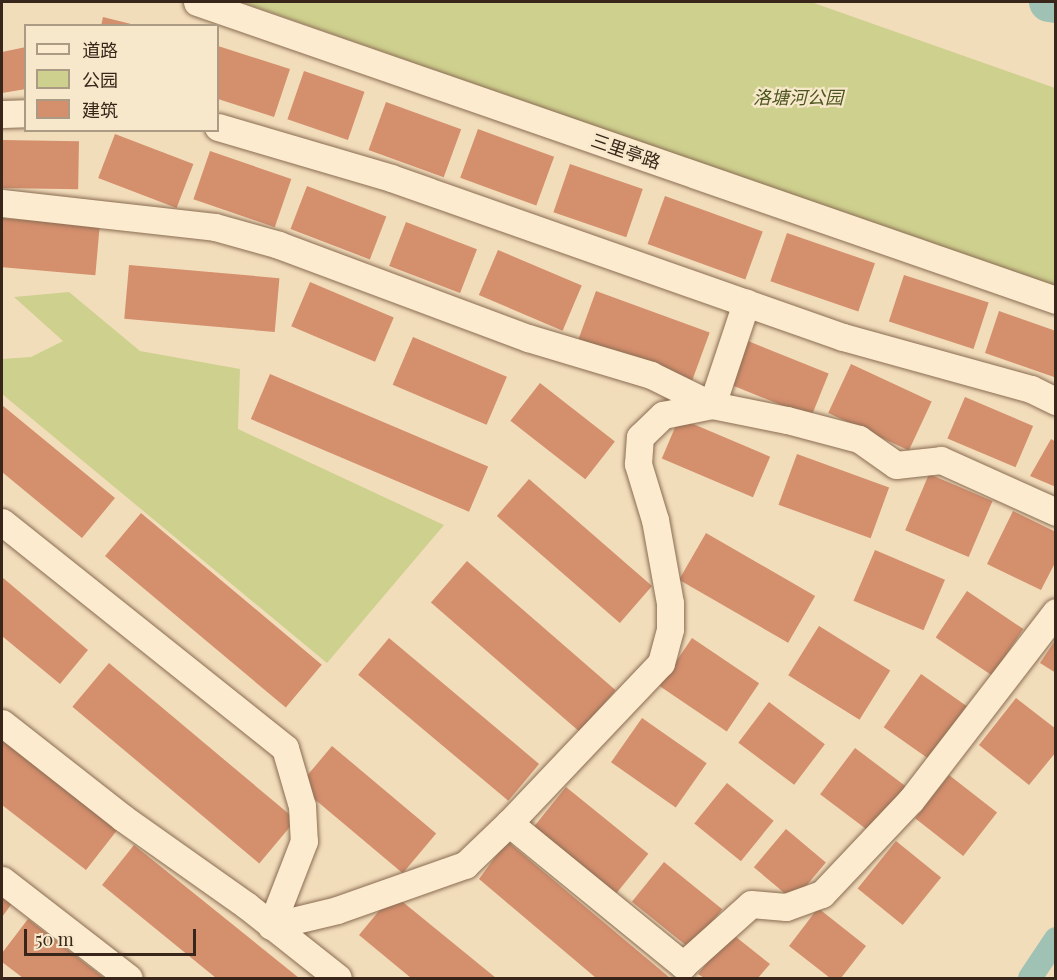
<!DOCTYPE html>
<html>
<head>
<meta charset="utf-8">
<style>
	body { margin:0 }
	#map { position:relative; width:1057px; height:980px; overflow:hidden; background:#f2ddbb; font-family:"Playfair Display","Noto Sans SC",serif }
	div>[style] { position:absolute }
	.green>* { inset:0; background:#ced08e }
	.canal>* { height:24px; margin:-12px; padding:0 12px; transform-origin:12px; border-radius:12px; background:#9fc2b5 }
	.river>* { height:40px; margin:-20px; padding:0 20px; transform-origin:20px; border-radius:20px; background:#9fc2b5 }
	.building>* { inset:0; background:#d48f6d; transform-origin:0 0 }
	.roads { filter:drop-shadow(0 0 2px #8a6c53) drop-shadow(0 0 2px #8a6c53) }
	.minor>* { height:27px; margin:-13.5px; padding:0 13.5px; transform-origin:13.5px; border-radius:13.5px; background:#fcebce }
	span { translate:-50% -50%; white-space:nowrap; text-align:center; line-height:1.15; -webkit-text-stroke:4.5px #f8e8cb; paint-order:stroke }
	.park-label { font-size:18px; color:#4c561e; font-style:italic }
	.street-label { font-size:18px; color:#38261a }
	.frame { position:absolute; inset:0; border:3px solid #38261a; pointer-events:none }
	.legend { position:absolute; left:24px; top:24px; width:195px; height:108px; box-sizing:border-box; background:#f8e8cb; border:2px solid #ab9a84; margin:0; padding:8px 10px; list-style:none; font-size:18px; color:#38261a }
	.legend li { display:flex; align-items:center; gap:12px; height:30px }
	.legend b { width:30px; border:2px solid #ab9a84 }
	.scale { position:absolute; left:24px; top:929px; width:172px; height:27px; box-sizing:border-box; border:3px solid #38261a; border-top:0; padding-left:8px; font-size:18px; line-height:21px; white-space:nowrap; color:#38261a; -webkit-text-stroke:4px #f8e8cb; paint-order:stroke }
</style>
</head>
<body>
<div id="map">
	<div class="green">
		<i style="clip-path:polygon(241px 2px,811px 2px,1055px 88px,1055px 288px)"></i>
		<i style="clip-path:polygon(69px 292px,140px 351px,240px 369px,238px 429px,444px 525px,327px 663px,2px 394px,2px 359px,31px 357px,63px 341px,14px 297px)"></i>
	</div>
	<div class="canal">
		<i style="left:1030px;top:978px;width:47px;rotate:-56.3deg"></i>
	</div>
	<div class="river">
		<i style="left:1049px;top:2px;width:7px;rotate:8deg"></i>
	</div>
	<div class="building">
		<i style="clip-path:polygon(103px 17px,135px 25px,135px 26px,101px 26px)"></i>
		<i style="clip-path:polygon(218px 46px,290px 69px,274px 117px,218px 99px)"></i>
		<i style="clip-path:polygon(26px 47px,26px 89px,2px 93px,2px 52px)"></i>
		<i style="left:304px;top:71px;width:64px;height:51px;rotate:19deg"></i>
		<i style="left:386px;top:102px;width:80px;height:51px;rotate:20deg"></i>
		<i style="left:478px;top:129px;width:81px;height:52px;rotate:20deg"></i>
		<i style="left:115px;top:134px;width:84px;height:47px;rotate:21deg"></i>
		<i style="left:2px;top:140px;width:77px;height:48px;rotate:1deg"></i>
		<i style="left:210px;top:151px;width:86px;height:51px;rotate:19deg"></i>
		<i style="left:570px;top:164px;width:77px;height:51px;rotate:19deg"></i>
		<i style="left:307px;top:186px;width:85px;height:46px;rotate:21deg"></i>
		<i style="left:665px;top:196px;width:104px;height:51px;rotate:20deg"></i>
		<i style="left:2px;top:218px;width:98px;height:49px;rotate:5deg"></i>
		<i style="left:406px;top:222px;width:76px;height:47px;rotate:21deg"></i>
		<i style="left:787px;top:233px;width:93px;height:51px;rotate:19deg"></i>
		<i style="left:498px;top:250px;width:91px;height:49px;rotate:23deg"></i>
		<i style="left:129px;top:265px;width:151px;height:54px;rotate:5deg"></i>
		<i style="left:904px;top:275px;width:89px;height:49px;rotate:18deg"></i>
		<i style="left:310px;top:282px;width:91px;height:48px;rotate:23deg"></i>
		<i style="left:596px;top:291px;width:121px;height:51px;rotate:20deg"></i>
		<i style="clip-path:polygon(999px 311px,1056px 331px,1054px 377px,985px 353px)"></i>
		<i style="left:413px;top:337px;width:102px;height:52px;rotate:23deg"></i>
		<i style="left:748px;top:341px;width:87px;height:47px;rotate:22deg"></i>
		<i style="left:851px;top:364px;width:89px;height:54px;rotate:25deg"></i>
		<i style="left:270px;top:374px;width:237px;height:49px;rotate:23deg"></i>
		<i style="left:540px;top:383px;width:95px;height:48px;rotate:38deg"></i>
		<i style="left:965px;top:397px;width:74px;height:45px;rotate:23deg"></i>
		<i style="clip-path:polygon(2px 405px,115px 498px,82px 538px,2px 472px)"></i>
		<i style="left:679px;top:418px;width:99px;height:44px;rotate:23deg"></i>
		<i style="clip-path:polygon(1051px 439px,1056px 442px,1056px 487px,1030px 476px)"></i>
		<i style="left:797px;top:454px;width:98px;height:54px;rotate:20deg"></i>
		<i style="left:929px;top:474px;width:69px;height:61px;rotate:23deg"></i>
		<i style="left:529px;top:479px;width:163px;height:49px;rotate:41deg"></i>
		<i style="clip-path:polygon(1013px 511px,1056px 532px,1056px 561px,1041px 590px,987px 564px)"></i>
		<i style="left:141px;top:513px;width:236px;height:56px;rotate:40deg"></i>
		<i style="left:706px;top:533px;width:126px;height:54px;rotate:30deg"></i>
		<i style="left:875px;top:550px;width:76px;height:55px;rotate:23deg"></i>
		<i style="left:467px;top:561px;width:197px;height:55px;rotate:41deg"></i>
		<i style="clip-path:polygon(2px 577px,88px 650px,60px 684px,2px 636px)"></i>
		<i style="left:967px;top:591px;width:68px;height:56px;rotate:34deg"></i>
		<i style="left:819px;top:626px;width:84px;height:58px;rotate:32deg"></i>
		<i style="left:389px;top:638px;width:196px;height:48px;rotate:40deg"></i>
		<i style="left:692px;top:638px;width:81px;height:58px;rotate:34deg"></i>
		<i style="clip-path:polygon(1056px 639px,1056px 673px,1040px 663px)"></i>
		<i style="left:109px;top:663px;width:244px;height:57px;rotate:40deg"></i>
		<i style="left:921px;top:674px;width:60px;height:65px;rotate:35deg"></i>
		<i style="clip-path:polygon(1016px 698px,1056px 729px,1056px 752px,1029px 785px,979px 745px)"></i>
		<i style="left:769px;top:702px;width:70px;height:51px;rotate:37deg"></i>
		<i style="left:642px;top:718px;width:79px;height:54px;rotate:35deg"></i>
		<i style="clip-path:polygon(2px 739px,118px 829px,86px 870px,2px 805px)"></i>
		<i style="left:332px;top:746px;width:136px;height:52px;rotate:40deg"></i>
		<i style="left:855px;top:748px;width:63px;height:58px;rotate:37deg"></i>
		<i style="left:949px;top:775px;width:61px;height:55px;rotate:38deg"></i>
		<i style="left:727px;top:783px;width:60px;height:52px;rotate:39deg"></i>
		<i style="left:566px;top:787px;width:106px;height:54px;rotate:39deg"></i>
		<i style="left:786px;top:829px;width:52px;height:50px;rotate:40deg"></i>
		<i style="clip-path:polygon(507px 841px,670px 978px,596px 978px,479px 879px)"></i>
		<i style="left:896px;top:841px;width:58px;height:61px;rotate:39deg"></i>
		<i style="clip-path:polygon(134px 845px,299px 978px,216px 978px,102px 885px)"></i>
		<i style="left:664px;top:862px;width:75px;height:51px;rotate:39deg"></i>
		<i style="clip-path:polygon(2px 894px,13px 902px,2px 917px)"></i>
		<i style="clip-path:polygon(393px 894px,496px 978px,411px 978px,359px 935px)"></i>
		<i style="clip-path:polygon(818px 908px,866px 946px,841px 978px,830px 978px,789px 946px)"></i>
		<i style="clip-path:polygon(28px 919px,104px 978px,23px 978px,2px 962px,2px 953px)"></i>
		<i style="clip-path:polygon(731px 933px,770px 964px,758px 978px,704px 978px,698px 974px)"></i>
	</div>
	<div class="roads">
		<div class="minor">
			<i style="left:197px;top:2px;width:909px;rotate:19.13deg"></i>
			<i style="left:2px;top:114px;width:24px;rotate:-2deg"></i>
			<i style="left:218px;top:127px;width:180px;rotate:16.4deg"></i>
			<i style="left:391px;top:178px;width:479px;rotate:19.4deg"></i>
			<i style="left:843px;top:337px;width:195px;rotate:15.5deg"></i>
			<i style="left:1031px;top:389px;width:28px;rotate:26deg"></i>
			<i style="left:2px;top:203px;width:214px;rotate:6.4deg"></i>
			<i style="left:215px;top:227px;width:66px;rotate:15.7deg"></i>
			<i style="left:279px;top:245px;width:266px;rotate:20.5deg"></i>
			<i style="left:528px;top:338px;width:128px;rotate:16.7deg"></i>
			<i style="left:651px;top:375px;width:68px;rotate:26.2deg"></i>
			<i style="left:712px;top:405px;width:76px;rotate:11.3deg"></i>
			<i style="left:787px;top:420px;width:74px;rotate:14.8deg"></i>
			<i style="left:859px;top:439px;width:45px;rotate:35.1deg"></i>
			<i style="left:896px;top:465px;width:45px;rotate:-6.3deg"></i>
			<i style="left:941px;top:460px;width:126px;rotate:24.3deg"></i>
			<i style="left:2px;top:522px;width:362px;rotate:38.6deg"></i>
			<i style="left:285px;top:748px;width:60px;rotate:73.7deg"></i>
			<i style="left:302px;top:806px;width:35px;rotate:87deg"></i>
			<i style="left:304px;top:841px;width:91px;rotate:111.2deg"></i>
			<i style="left:2px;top:723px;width:154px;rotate:38.1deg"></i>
			<i style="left:123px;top:818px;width:151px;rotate:35.3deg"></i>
			<i style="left:246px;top:905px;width:117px;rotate:38.4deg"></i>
			<i style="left:509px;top:823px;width:225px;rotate:39.2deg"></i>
			<i style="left:683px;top:965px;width:91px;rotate:-41.9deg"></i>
			<i style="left:751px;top:904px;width:35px;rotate:5deg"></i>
			<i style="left:786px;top:907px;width:38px;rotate:-20deg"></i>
			<i style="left:822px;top:894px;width:129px;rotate:-46.6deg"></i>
			<i style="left:911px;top:800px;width:237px;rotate:-52.4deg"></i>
			<i style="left:2px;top:880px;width:160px;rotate:37.7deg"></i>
			<i style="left:271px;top:926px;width:68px;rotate:-13.6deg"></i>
			<i style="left:337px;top:910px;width:136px;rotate:-19.4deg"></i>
			<i style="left:465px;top:865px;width:61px;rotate:-43.7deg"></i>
			<i style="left:509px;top:823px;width:221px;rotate:-46.5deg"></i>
			<i style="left:661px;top:663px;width:35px;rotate:-75deg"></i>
			<i style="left:670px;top:629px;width:26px;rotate:-90deg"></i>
			<i style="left:670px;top:603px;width:84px;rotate:-100.2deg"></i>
			<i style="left:655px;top:520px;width:59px;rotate:-106.9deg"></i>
			<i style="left:638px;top:464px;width:27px;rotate:-86deg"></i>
			<i style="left:640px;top:437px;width:32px;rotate:-44deg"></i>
			<i style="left:663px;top:415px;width:50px;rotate:-11.5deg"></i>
			<i style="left:712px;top:405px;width:108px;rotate:-71.6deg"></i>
		</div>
	</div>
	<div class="park-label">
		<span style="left:798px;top:97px">洛塘河公园</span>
	</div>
	<div class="street-label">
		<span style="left:626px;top:151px;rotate:19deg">三里亭路</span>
	</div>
	<div class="frame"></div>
	<ul class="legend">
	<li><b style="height:8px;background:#fcebce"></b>道路</li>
	<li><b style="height:16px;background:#ced08e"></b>公园</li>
	<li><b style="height:16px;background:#d48f6d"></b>建筑</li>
	</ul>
	<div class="scale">50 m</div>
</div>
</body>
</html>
